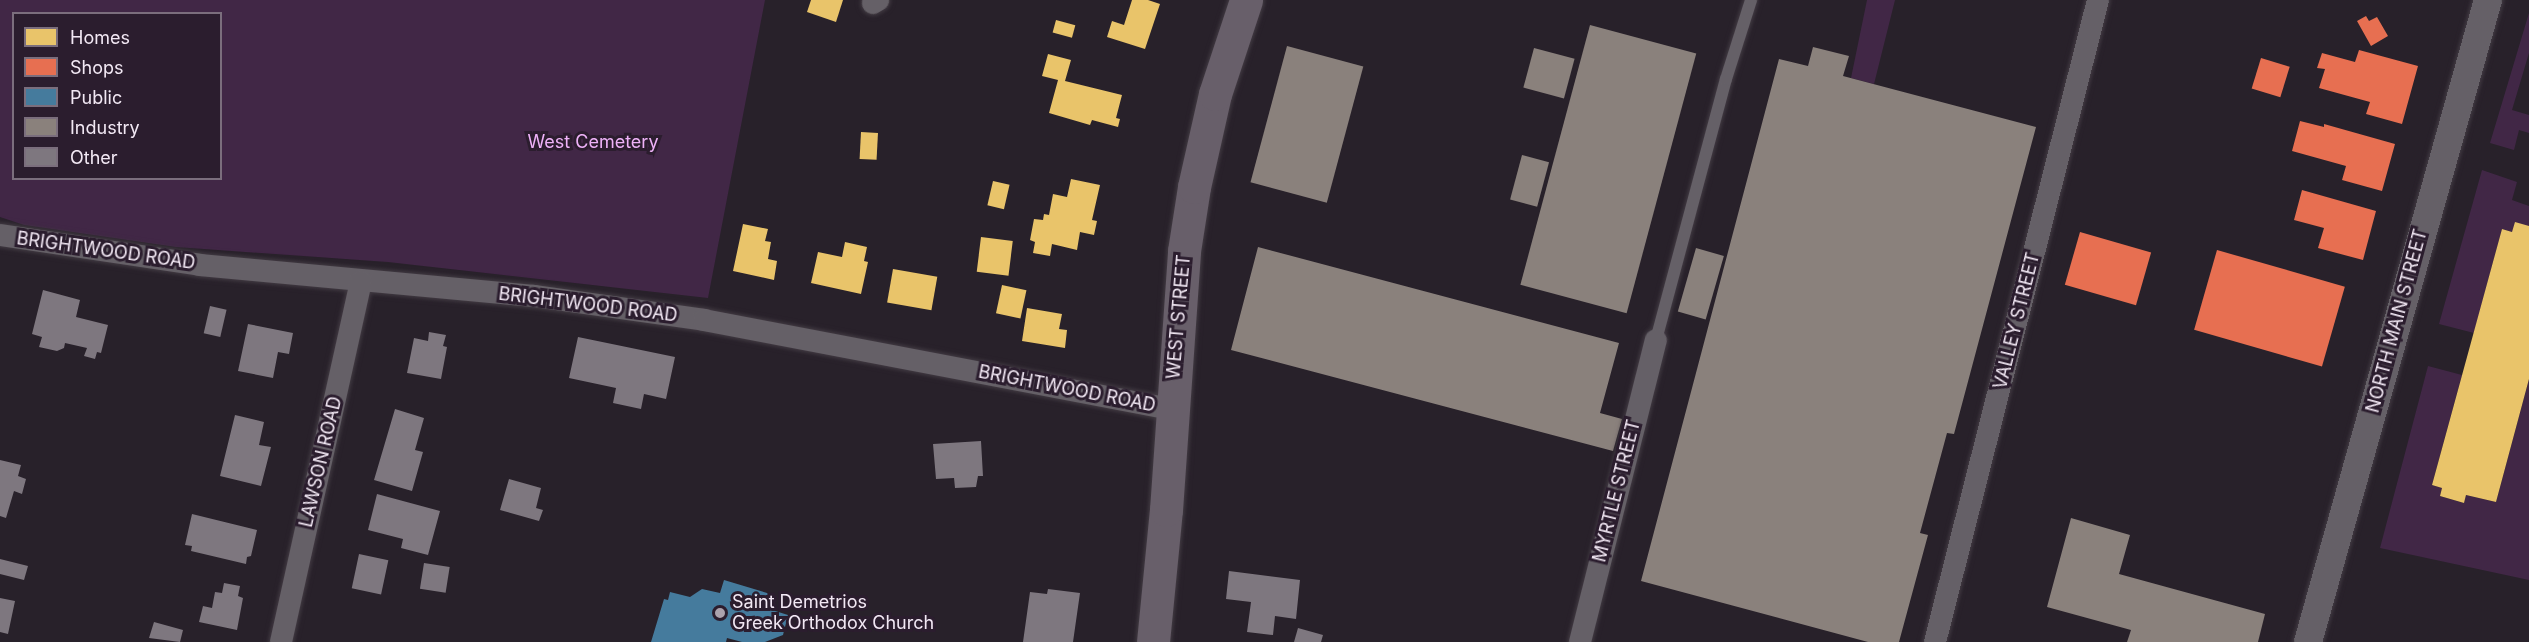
<!DOCTYPE html>
<html>
<head>
<meta charset="utf-8">
<style>
	body { margin:0 }
	#map { position:relative; width:2529px; height:642px; overflow:hidden; background:#28212a; font-family:Inter,sans-serif }
	div>[style] { position:absolute }
	.green>* { inset:0; background:#412746 }
	.homes>* { inset:0; background:#e9c46a; transform-origin:0 0 }
	.shops>* { inset:0; background:#e76f51; transform-origin:0 0 }
	.public>* { inset:0; background:#457b9d }
	.industry>* { inset:0; background:#8a817c; transform-origin:0 0 }
	.building>* { inset:0; background:#7e777f; transform-origin:0 0 }
	.roads { filter:drop-shadow(0 0 2px #423b43) drop-shadow(0 0 2px #423b43) }
	.service>* { height:12px; margin:-6px; padding:0 6px; transform-origin:6px; border-radius:6px; background:#656067 }
	.minor>* { height:22px; margin:-11px; padding:0 11px; transform-origin:11px; border-radius:11px; background:#656067 }
	.tertiary>* { height:28px; margin:-14px; padding:0 14px; transform-origin:14px; border-radius:14px; background:#656067 }
	.primary>* { height:33px; margin:-16.5px; padding:0 16.5px; transform-origin:16.5px; border-radius:16.5px; background:#685f6a }
	.dots>* { width:16px; height:16px; translate:-50% -50%; box-sizing:border-box; border:3px solid #2b1d2e; border-radius:50% }
	span { translate:-50% -50%; white-space:nowrap; text-align:center; line-height:1.15; -webkit-text-stroke:6px #2b1d2e; paint-order:stroke }
	.park-label { font-size:18px; color:#eeb2f8 }
	.street-label { font-size:18px; color:#f2e8f4 }
	.poi-label { font-size:18px; color:#f2e8f4 }
	.left { translate:0 -50%; text-align:left }
	.legend { position:absolute; left:12px; top:12px; width:210px; height:168px; box-sizing:border-box; background:#2b1d2e; border:2px solid #7b6e7d; margin:0; padding:8px 10px; list-style:none; font-size:18px; color:#f2e8f4 }
	.legend li { display:flex; align-items:center; gap:12px; height:30px }
	.legend b { width:30px; border:2px solid #7b6e7d }
</style>
</head>
<body>
<div id="map">
	<div class="green">
		<i style="clip-path:polygon(evenodd,0 0,765px 0,708px 298px,388px 262px,176px 247px,24px 225px,0 217px,0 0,14px 14px,220px 14px,220px 178px,14px 178px,14px 14px)"></i>
		<i style="clip-path:polygon(1867px 0,1895px 0,1874px 84px,1851px 78px)"></i>
		<i style="clip-path:polygon(2529px 13px,2529px 53px,2512px 110px,2529px 115px,2529px 133px,2519px 130px,2514px 150px,2490px 143px)"></i>
		<i style="clip-path:polygon(2482px 170px,2517px 182px,2512px 200px,2529px 206px,2529px 226px,2512px 232px,2502px 229px,2474px 333px,2439px 324px)"></i>
		<i style="clip-path:polygon(2428px 366px,2462px 375px,2432px 485px,2442px 488px,2440px 496px,2464px 503px,2466px 495px,2496px 502px,2529px 379px,2529px 580px,2380px 548px)"></i>
	</div>
	<div class="homes">
		<i style="clip-path:polygon(811px 0,843px 0,836px 22px,807px 12px)"></i>
		<i style="clip-path:polygon(1132px 0,1148px 0,1160px 4px,1145px 49px,1107px 37px,1112px 21px,1124px 25px)"></i>
		<i style="left:1056px;top:20px;width:20px;height:13px;rotate:15deg"></i>
		<i style="clip-path:polygon(1048px 54px,1071px 60px,1065px 81px,1122px 95px,1116px 118px,1120px 119px,1118px 127px,1092px 120px,1090px 125px,1049px 113px,1058px 80px,1042px 76px)"></i>
		<i style="left:861px;top:132px;width:17px;height:27px;rotate:3deg"></i>
		<i style="clip-path:polygon(1071px 179px,1100px 185px,1092px 220px,1097px 221px,1094px 235px,1080px 232px,1077px 250px,1052px 244px,1050px 256px,1033px 253px,1035px 242px,1030px 240px,1034px 219px,1043px 220px,1044px 214px,1049px 215px,1053px 194px,1067px 197px)"></i>
		<i style="left:993px;top:181px;width:17px;height:25px;rotate:13deg"></i>
		<i style="clip-path:polygon(2515px 222px,2529px 226px,2529px 379px,2496px 502px,2466px 495px,2464px 503px,2440px 496px,2442px 488px,2432px 485px,2502px 229px,2512px 232px)"></i>
		<i style="clip-path:polygon(743px 224px,768px 229px,765px 241px,771px 242px,768px 259px,777px 261px,774px 280px,733px 271px)"></i>
		<i style="left:981px;top:237px;width:32px;height:35px;rotate:7deg"></i>
		<i style="clip-path:polygon(845px 242px,867px 247px,864px 261px,868px 262px,861px 294px,811px 283px,818px 252px,842px 257px)"></i>
		<i style="left:893px;top:269px;width:45px;height:34px;rotate:10deg"></i>
		<i style="left:1002px;top:285px;width:25px;height:29px;rotate:12deg"></i>
		<i style="clip-path:polygon(1027px 308px,1062px 314px,1059px 329px,1067px 330px,1065px 348px,1022px 341px)"></i>
	</div>
	<div class="shops">
		<i style="clip-path:polygon(2366px 16px,2369px 21px,2377px 17px,2388px 36px,2371px 46px,2357px 21px)"></i>
		<i style="clip-path:polygon(2359px 50px,2418px 66px,2402px 124px,2366px 114px,2370px 102px,2319px 88px,2325px 69px,2317px 68px,2322px 53px,2355px 62px)"></i>
		<i style="left:2261px;top:58px;width:30px;height:32px;rotate:17deg"></i>
		<i style="clip-path:polygon(2300px 121px,2324px 127px,2324px 124px,2395px 144px,2382px 191px,2342px 180px,2346px 166px,2292px 151px)"></i>
		<i style="clip-path:polygon(2302px 190px,2376px 211px,2363px 260px,2318px 248px,2324px 228px,2294px 220px)"></i>
		<i style="left:2080px;top:232px;width:74px;height:55px;rotate:16deg"></i>
		<i style="left:2217px;top:250px;width:133px;height:83px;rotate:16deg"></i>
	</div>
	<div class="public">
		<i style="clip-path:polygon(724px 580px,777px 596px,772px 610px,788px 615px,783px 635px,765px 642px,742px 642px,727px 638px,726px 642px,651px 642px,664px 599px,668px 600px,670px 592px,690px 597px,702px 589px,720px 593px)"></i>
	</div>
	<div class="industry">
		<i style="left:1590px;top:25px;width:110px;height:269px;rotate:15deg"></i>
		<i style="left:1287px;top:46px;width:79px;height:141px;rotate:15deg"></i>
		<i style="clip-path:polygon(1813px 47px,1849px 56px,1843px 76px,2036px 127px,1954px 434px,1947px 433px,1920px 533px,1928px 535px,1899px 642px,1868px 642px,1641px 581px,1779px 59px,1808px 66px)"></i>
		<i style="left:1534px;top:48px;width:42px;height:41px;rotate:15deg"></i>
		<i style="left:1522px;top:155px;width:28px;height:46px;rotate:15deg"></i>
		<i style="clip-path:polygon(1258px 247px,1619px 343px,1600px 413px,1622px 419px,1613px 451px,1231px 350px)"></i>
		<i style="left:1696px;top:248px;width:29px;height:66px;rotate:16deg"></i>
		<i style="clip-path:polygon(2071px 518px,2130px 535px,2119px 574px,2265px 614px,2258px 642px,2127px 642px,2131px 630px,2047px 607px)"></i>
	</div>
	<div class="building">
		<i style="clip-path:polygon(43px 290px,80px 300px,76px 317px,108px 325px,101px 353px,97px 352px,95px 359px,84px 356px,87px 348px,65px 343px,64px 348px,57px 351px,39px 347px,42px 337px,32px 334px)"></i>
		<i style="left:210px;top:306px;width:17px;height:28px;rotate:13deg"></i>
		<i style="clip-path:polygon(248px 324px,293px 333px,289px 354px,278px 352px,273px 378px,238px 371px)"></i>
		<i style="clip-path:polygon(429px 332px,446px 335px,443px 346px,447px 347px,441px 379px,407px 373px,414px 338px,428px 341px)"></i>
		<i style="clip-path:polygon(578px 337px,675px 357px,666px 399px,644px 394px,641px 409px,613px 403px,616px 388px,569px 378px)"></i>
		<i style="clip-path:polygon(395px 409px,424px 418px,415px 450px,423px 452px,412px 491px,374px 480px)"></i>
		<i style="clip-path:polygon(235px 415px,264px 422px,259px 445px,271px 447px,261px 486px,220px 476px)"></i>
		<i style="clip-path:polygon(981px 441px,983px 476px,978px 476px,976px 487px,955px 488px,954px 478px,936px 479px,933px 444px)"></i>
		<i style="clip-path:polygon(0 460px,21px 465px,18px 476px,26px 479px,22px 494px,14px 491px,6px 518px,0 516px)"></i>
		<i style="clip-path:polygon(509px 479px,541px 488px,536px 508px,543px 510px,539px 521px,500px 510px)"></i>
		<i style="clip-path:polygon(377px 494px,440px 511px,428px 555px,401px 548px,403px 539px,368px 530px)"></i>
		<i style="clip-path:polygon(192px 514px,257px 530px,251px 556px,247px 557px,246px 564px,191px 551px,192px 546px,185px 545px)"></i>
		<i style="left:359px;top:554px;width:30px;height:35px;rotate:12deg"></i>
		<i style="clip-path:polygon(0 559px,28px 566px,24px 580px,0 574px)"></i>
		<i style="left:424px;top:563px;width:26px;height:26px;rotate:9deg"></i>
		<i style="clip-path:polygon(1229px 571px,1300px 580px,1296px 619px,1275px 616px,1273px 635px,1247px 632px,1251px 602px,1226px 599px)"></i>
		<i style="clip-path:polygon(224px 583px,240px 586px,238px 596px,243px 598px,237px 630px,199px 622px,203px 606px,212px 608px,215px 592px,222px 593px)"></i>
		<i style="clip-path:polygon(1048px 589px,1080px 593px,1073px 642px,1023px 642px,1030px 592px,1047px 594px)"></i>
		<i style="clip-path:polygon(0 598px,15px 601px,8px 634px,0 632px)"></i>
		<i style="clip-path:polygon(154px 622px,183px 630px,180px 642px,149px 638px)"></i>
		<i style="clip-path:polygon(1298px 628px,1323px 635px,1321px 642px,1294px 642px)"></i>
	</div>
	<div class="roads">
		<div class="service">
			<i style="left:1656px;top:340px;width:270px;rotate:-75deg"></i>
			<i style="left:1726px;top:79px;width:83px;rotate:-72.4deg"></i>
		</div>
		<div class="minor">
			<i style="left:873px;top:3px;width:6px;rotate:-31deg"></i>
			<i style="left:0;top:235px;width:202px;rotate:8.5deg"></i>
			<i style="left:200px;top:265px;width:335px;rotate:5.3deg"></i>
			<i style="left:534px;top:296px;width:172px;rotate:8deg"></i>
			<i style="left:704px;top:320px;width:476px;rotate:10.8deg"></i>
			<i style="left:281px;top:642px;width:369px;rotate:-77.5deg"></i>
			<i style="left:1580px;top:642px;width:311px;rotate:-75.9deg"></i>
			<i style="left:1935px;top:642px;width:662px;rotate:-75.75deg"></i>
		</div>
		<div class="tertiary">
			<i style="left:2308px;top:642px;width:667px;rotate:-74.34deg"></i>
		</div>
		<div class="primary">
			<i style="left:1153px;top:642px;width:133px;rotate:-84.4deg"></i>
			<i style="left:1166px;top:510px;width:260px;rotate:-86deg"></i>
			<i style="left:1184px;top:251px;width:65px;rotate:-81.1deg"></i>
			<i style="left:1194px;top:187px;width:95px;rotate:-77.3deg"></i>
			<i style="left:1215px;top:94px;width:99px;rotate:-71.7deg"></i>
		</div>
	</div>
	<div class="dots">
		<i style="left:720px;top:613px;background:#aba2ad"></i>
	</div>
	<div class="park-label">
		<span style="left:593px;top:142px">West Cemetery</span>
	</div>
	<div class="street-label">
		<span style="left:106px;top:251px;rotate:8deg">BRIGHTWOOD ROAD</span>
		<span style="left:588px;top:305px;rotate:7deg">BRIGHTWOOD ROAD</span>
		<span style="left:1179px;top:317px;rotate:-85deg">WEST STREET</span>
		<span style="left:2017px;top:321px;rotate:-76deg">VALLEY STREET</span>
		<span style="left:2397px;top:321px;rotate:-75deg">NORTH MAIN STREET</span>
		<span style="left:1067px;top:389px;rotate:11deg">BRIGHTWOOD ROAD</span>
		<span style="left:321px;top:462px;rotate:-77deg">LAWSON ROAD</span>
		<span style="left:1617px;top:491px;rotate:-76deg">MYRTLE STREET</span>
	</div>
	<div class="poi-label">
		<span class="left" style="left:732px;top:613px">Saint Demetrios<br>Greek Orthodox Church</span>
	</div>
	<ul class="legend">
	<li><b style="height:16px;background:#e9c46a"></b>Homes</li>
	<li><b style="height:16px;background:#e76f51"></b>Shops</li>
	<li><b style="height:16px;background:#457b9d"></b>Public</li>
	<li><b style="height:16px;background:#8a817c"></b>Industry</li>
	<li><b style="height:16px;background:#7e777f"></b>Other</li>
	</ul>
</div>
</body>
</html>
